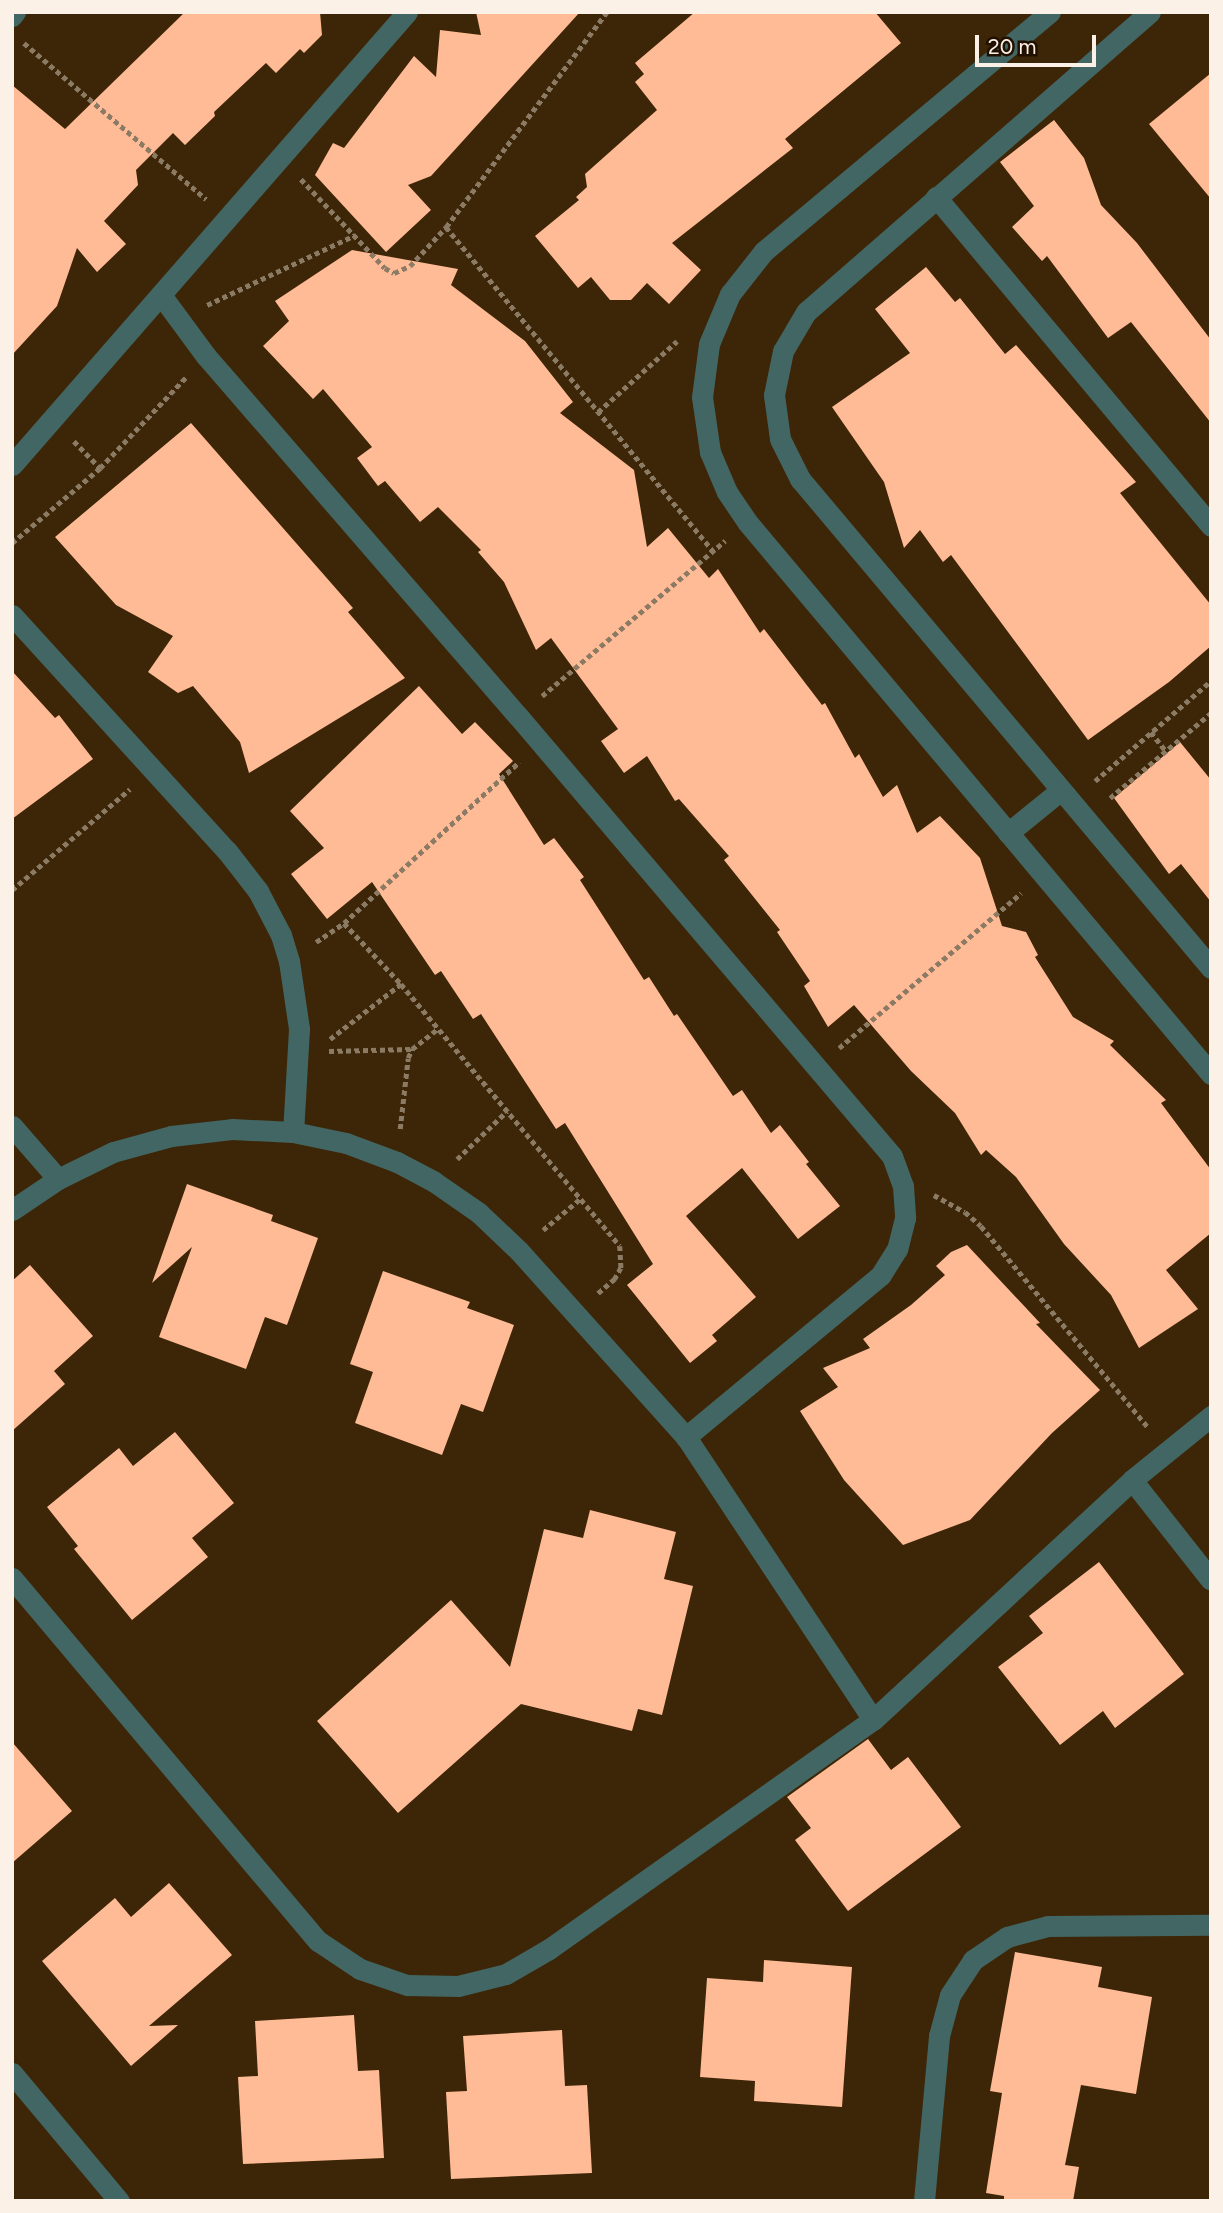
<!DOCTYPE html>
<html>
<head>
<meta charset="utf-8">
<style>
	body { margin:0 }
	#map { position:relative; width:1223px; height:2213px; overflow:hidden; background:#3d2607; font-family:Figtree,sans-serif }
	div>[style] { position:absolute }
	.building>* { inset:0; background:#ffba96 }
	.path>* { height:4.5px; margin-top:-2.25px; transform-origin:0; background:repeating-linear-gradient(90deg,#8c7b64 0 5px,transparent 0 8.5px) }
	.minor>* { height:21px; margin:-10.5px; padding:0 10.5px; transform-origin:10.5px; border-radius:10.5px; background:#426663 }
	span { translate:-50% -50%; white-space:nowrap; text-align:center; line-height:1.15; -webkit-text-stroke:7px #210f00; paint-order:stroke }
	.frame { position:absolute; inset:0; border:14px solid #fbf1e6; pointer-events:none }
	.scale { position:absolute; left:975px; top:35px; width:121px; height:32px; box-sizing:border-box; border:4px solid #fbf1e6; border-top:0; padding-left:9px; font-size:21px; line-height:24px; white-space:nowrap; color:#fbf1e6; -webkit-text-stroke:5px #210f00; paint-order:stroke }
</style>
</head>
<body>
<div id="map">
	<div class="building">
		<i style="clip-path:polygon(185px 12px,320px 12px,322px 35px,304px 53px,300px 49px,276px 73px,266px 63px,214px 112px,215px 116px,185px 145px,173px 133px,136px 170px,138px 185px,104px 221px,126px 244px,97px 272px,77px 248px,57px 306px,12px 355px,12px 85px,65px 129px)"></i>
		<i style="clip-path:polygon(476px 12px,580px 12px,431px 176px,408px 185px,431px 210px,386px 252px,315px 175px,333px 143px,344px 148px,414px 56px,436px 77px,440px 30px,481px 35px)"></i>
		<i style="clip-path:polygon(695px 12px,875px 12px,901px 43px,785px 139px,793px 148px,672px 243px,701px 270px,669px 304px,647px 283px,631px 300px,610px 300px,591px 277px,578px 288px,535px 236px,579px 200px,576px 197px,587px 187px,585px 174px,657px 110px,635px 82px,644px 74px,635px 63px)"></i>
		<i style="clip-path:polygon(1211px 73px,1211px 199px,1149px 124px)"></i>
		<i style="clip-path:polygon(1054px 120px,1084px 158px,1101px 205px,1137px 243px,1211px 340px,1211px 423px,1131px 322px,1108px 338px,1047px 256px,1042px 261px,1012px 227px,1034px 206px,1000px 162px)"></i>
		<i style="clip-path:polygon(352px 250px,458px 269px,451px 285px,525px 341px,573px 402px,560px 413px,634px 470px,647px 547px,668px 528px,709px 578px,718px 569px,760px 633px,764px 629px,822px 705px,825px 703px,855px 758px,859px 754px,883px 797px,897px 785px,917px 833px,940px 816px,980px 858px,1002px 926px,1026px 932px,1038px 955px,1035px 957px,1073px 1017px,1114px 1041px,1110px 1045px,1166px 1100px,1161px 1103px,1211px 1170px,1211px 1233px,1166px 1270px,1198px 1309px,1139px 1348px,1111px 1295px,1064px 1244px,1016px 1177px,986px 1150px,981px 1155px,955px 1113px,911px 1071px,854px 1005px,828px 1027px,804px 986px,810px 981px,777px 932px,780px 930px,724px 860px,729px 856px,679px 799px,675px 801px,647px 756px,624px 773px,601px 741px,618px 729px,551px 638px,536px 650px,504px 582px,478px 552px,481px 550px,438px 507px,420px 522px,385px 481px,378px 486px,357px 458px,372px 447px,323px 389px,313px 399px,263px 346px,289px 321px,275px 301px)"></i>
		<i style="clip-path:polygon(926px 267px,955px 302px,960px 298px,1005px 354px,1016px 345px,1136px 482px,1120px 493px,1211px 605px,1211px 646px,1169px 682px,1088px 740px,951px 555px,943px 562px,920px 530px,904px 548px,884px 482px,832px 407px,910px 353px,875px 309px)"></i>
		<i style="clip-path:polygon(191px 423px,353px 608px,348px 612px,405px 678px,249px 773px,240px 742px,193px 686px,178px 693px,148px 672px,173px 636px,116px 605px,55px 537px)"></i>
		<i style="clip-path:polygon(12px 671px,55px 718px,59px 715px,93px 759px,12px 819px)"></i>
		<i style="clip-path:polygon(419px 686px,462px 734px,475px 722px,513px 761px,499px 774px,544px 845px,554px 838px,584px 877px,580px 880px,644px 980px,649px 977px,674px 1016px,677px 1014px,733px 1096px,742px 1090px,771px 1133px,780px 1125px,809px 1162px,806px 1164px,840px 1206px,798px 1239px,742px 1168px,686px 1216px,756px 1297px,712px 1335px,717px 1341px,690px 1363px,627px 1285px,653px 1264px,565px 1123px,556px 1129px,481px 1014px,473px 1019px,441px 971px,435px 975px,372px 882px,327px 919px,291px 874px,324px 848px,290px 811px)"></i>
		<i style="clip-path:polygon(1180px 742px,1211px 780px,1211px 902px,1181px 864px,1169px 874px,1114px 798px)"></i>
		<i style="clip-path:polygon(187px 1184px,273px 1215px,271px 1221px,318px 1238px,287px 1325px,265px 1317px,246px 1369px,159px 1337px,192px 1247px,152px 1283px)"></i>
		<i style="clip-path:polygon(967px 1245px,1040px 1323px,1036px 1324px,1100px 1390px,1052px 1433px,970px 1520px,903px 1545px,844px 1480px,800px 1411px,838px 1387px,823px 1368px,870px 1348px,863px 1339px,911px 1305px,945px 1275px,936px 1266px,951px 1252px)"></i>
		<i style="clip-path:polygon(30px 1265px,93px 1336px,54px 1371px,65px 1384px,12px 1431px,12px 1281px)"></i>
		<i style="clip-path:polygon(383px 1271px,470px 1302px,467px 1308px,514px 1325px,483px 1412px,461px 1404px,442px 1455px,355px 1423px,373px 1372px,350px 1364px)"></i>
		<i style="clip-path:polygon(175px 1432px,234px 1503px,192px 1538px,208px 1557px,132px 1620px,74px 1549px,78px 1546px,47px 1507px,119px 1448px,133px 1466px)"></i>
		<i style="clip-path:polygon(590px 1510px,676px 1532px,664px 1579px,693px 1586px,662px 1715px,638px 1709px,632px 1731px,521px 1704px,398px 1813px,317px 1721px,451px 1600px,510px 1667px,544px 1529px,583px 1538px)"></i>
		<i style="clip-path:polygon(1099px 1562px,1184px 1674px,1115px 1728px,1103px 1711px,1060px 1745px,998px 1667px,1043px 1633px,1029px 1616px)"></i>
		<i style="clip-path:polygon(868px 1739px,891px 1770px,908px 1757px,961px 1827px,848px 1911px,795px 1840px,811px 1828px,787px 1797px)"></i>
		<i style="clip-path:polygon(12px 1742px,72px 1811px,12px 1863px)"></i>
		<i style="clip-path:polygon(169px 1883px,232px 1955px,149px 2026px,178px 2025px,131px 2066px,42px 1961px,115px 1898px,131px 1917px)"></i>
		<i style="clip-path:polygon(1015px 1952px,1102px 1967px,1098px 1987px,1152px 1997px,1136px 2094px,1081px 2085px,1065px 2165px,1079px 2167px,1073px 2201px,1004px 2201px,1004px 2196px,986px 2193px,1002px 2093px,990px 2091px)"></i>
		<i style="clip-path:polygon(764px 1960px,852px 1967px,842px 2107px,754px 2101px,755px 2081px,700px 2077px,707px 1978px,763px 1982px)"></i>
		<i style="clip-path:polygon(354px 2015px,358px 2071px,379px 2070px,384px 2158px,243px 2164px,238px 2077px,258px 2076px,255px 2021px)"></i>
		<i style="clip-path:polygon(562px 2030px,565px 2086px,587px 2085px,592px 2173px,451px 2179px,446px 2092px,467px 2091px,463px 2036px)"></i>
	</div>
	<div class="path">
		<i style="left:24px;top:43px;width:240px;rotate:40.6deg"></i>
		<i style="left:301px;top:179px;width:122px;rotate:46.7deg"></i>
		<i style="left:385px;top:268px;width:10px;rotate:29deg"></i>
		<i style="left:394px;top:273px;width:17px;rotate:-24deg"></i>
		<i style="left:410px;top:266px;width:53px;rotate:-47.3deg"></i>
		<i style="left:446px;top:227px;width:269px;rotate:-53.2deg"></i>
		<i style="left:446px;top:227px;width:420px;rotate:50.5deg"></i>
		<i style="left:207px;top:305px;width:164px;rotate:-25.3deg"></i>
		<i style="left:598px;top:412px;width:106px;rotate:-41.9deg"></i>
		<i style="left:74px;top:441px;width:37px;rotate:46deg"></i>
		<i style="left:12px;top:543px;width:116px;rotate:-40.4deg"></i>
		<i style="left:100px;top:468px;width:125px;rotate:-46.6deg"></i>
		<i style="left:542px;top:696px;width:240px;rotate:-40.3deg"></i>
		<i style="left:1151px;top:732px;width:24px;rotate:52deg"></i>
		<i style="left:1095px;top:781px;width:153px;rotate:-40.8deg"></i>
		<i style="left:1110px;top:798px;width:132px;rotate:-40.1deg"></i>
		<i style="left:12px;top:890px;width:155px;rotate:-40.6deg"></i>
		<i style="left:344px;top:923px;width:83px;rotate:46.9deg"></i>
		<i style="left:401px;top:984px;width:341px;rotate:50.1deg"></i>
		<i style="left:620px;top:1246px;width:22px;rotate:87deg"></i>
		<i style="left:621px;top:1268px;width:13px;rotate:119deg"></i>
		<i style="left:615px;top:1279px;width:23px;rotate:139deg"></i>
		<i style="left:316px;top:942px;width:34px;rotate:-34deg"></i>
		<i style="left:344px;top:923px;width:238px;rotate:-42.6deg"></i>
		<i style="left:330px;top:1039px;width:90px;rotate:-37.8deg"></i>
		<i style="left:839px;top:1048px;width:239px;rotate:-40.4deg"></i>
		<i style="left:329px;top:1051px;width:82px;rotate:-1.4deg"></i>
		<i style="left:400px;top:1129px;width:71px;rotate:-83.6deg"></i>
		<i style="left:408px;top:1058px;width:10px;rotate:-66deg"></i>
		<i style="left:412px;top:1049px;width:33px;rotate:-38deg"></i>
		<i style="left:457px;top:1159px;width:69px;rotate:-43.8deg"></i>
		<i style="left:934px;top:1195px;width:35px;rotate:29deg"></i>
		<i style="left:965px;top:1212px;width:21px;rotate:41deg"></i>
		<i style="left:981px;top:1226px;width:263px;rotate:50.3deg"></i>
		<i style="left:543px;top:1230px;width:48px;rotate:-40deg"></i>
	</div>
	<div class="minor">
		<i style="left:1050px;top:12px;width:373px;rotate:140.1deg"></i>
		<i style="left:764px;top:251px;width:55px;rotate:128.3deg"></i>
		<i style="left:730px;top:294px;width:54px;rotate:112.8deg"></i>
		<i style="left:709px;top:344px;width:53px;rotate:97.5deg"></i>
		<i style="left:702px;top:397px;width:56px;rotate:81.7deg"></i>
		<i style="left:710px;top:452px;width:43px;rotate:67deg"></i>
		<i style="left:727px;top:492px;width:37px;rotate:56deg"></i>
		<i style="left:748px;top:523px;width:720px;rotate:49.96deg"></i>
		<i style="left:1150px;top:12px;width:456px;rotate:138.9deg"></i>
		<i style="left:806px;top:312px;width:45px;rotate:120.5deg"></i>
		<i style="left:783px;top:351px;width:45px;rotate:101.6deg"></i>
		<i style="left:774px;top:395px;width:44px;rotate:82.2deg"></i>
		<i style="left:780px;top:439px;width:45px;rotate:63.4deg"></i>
		<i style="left:800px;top:479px;width:639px;rotate:49.95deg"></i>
		<i style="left:12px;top:16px;width:5px;rotate:-53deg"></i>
		<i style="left:936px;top:197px;width:429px;rotate:50.1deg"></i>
		<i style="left:161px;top:295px;width:76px;rotate:53.6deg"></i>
		<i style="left:206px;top:356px;width:476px;rotate:49.1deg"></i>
		<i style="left:518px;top:716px;width:577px;rotate:49.64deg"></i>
		<i style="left:892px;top:1156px;width:32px;rotate:70deg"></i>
		<i style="left:903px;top:1186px;width:32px;rotate:86deg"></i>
		<i style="left:905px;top:1218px;width:32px;rotate:104deg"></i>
		<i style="left:897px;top:1249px;width:31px;rotate:122deg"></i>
		<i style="left:881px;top:1275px;width:254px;rotate:140.3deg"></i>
		<i style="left:12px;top:465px;width:601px;rotate:-48.91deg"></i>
		<i style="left:12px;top:615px;width:319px;rotate:47.7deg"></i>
		<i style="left:227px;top:851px;width:51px;rotate:52.2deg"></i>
		<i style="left:258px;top:891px;width:50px;rotate:62.4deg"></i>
		<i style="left:281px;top:935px;width:27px;rotate:73deg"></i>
		<i style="left:289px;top:961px;width:69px;rotate:81.6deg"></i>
		<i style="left:299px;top:1029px;width:103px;rotate:93.3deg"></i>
		<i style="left:1008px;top:833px;width:68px;rotate:-39.1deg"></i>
		<i style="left:12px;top:1126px;width:70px;rotate:49deg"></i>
		<i style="left:12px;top:1210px;width:55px;rotate:-34deg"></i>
		<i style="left:58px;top:1179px;width:61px;rotate:-26.1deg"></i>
		<i style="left:113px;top:1152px;width:60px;rotate:-15.4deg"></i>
		<i style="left:171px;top:1136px;width:61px;rotate:-6.5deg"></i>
		<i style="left:232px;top:1129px;width:61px;rotate:2.8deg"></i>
		<i style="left:293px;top:1132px;width:54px;rotate:11.7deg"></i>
		<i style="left:346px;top:1143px;width:54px;rotate:20.4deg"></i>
		<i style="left:397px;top:1162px;width:41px;rotate:27.8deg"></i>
		<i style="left:433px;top:1181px;width:56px;rotate:34.8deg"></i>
		<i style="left:479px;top:1213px;width:55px;rotate:43.5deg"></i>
		<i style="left:519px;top:1251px;width:250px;rotate:48.1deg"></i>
		<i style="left:686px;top:1437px;width:339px;rotate:56.5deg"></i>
		<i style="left:1132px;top:1480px;width:127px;rotate:51.7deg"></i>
		<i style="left:12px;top:1578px;width:475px;rotate:49.9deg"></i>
		<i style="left:318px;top:1941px;width:50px;rotate:33.7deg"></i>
		<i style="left:360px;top:1969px;width:50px;rotate:18.8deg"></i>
		<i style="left:407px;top:1985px;width:51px;rotate:1.1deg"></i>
		<i style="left:458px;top:1986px;width:49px;rotate:-14deg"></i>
		<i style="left:506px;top:1974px;width:50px;rotate:-30.2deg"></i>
		<i style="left:549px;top:1949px;width:397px;rotate:-35.3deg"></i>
		<i style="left:873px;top:1720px;width:353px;rotate:-42.8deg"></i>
		<i style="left:1132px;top:1480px;width:102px;rotate:-39deg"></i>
		<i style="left:12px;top:2073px;width:167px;rotate:50.1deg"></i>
		<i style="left:924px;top:2201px;width:166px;rotate:-84.8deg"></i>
		<i style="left:939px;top:2036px;width:42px;rotate:-75deg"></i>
		<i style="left:950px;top:1995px;width:42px;rotate:-56.7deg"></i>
		<i style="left:973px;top:1960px;width:41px;rotate:-34.1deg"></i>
		<i style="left:1007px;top:1937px;width:42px;rotate:-15deg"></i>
		<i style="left:1048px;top:1926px;width:163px;rotate:-0.4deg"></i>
	</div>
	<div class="frame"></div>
	<div class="scale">20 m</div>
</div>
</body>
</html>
